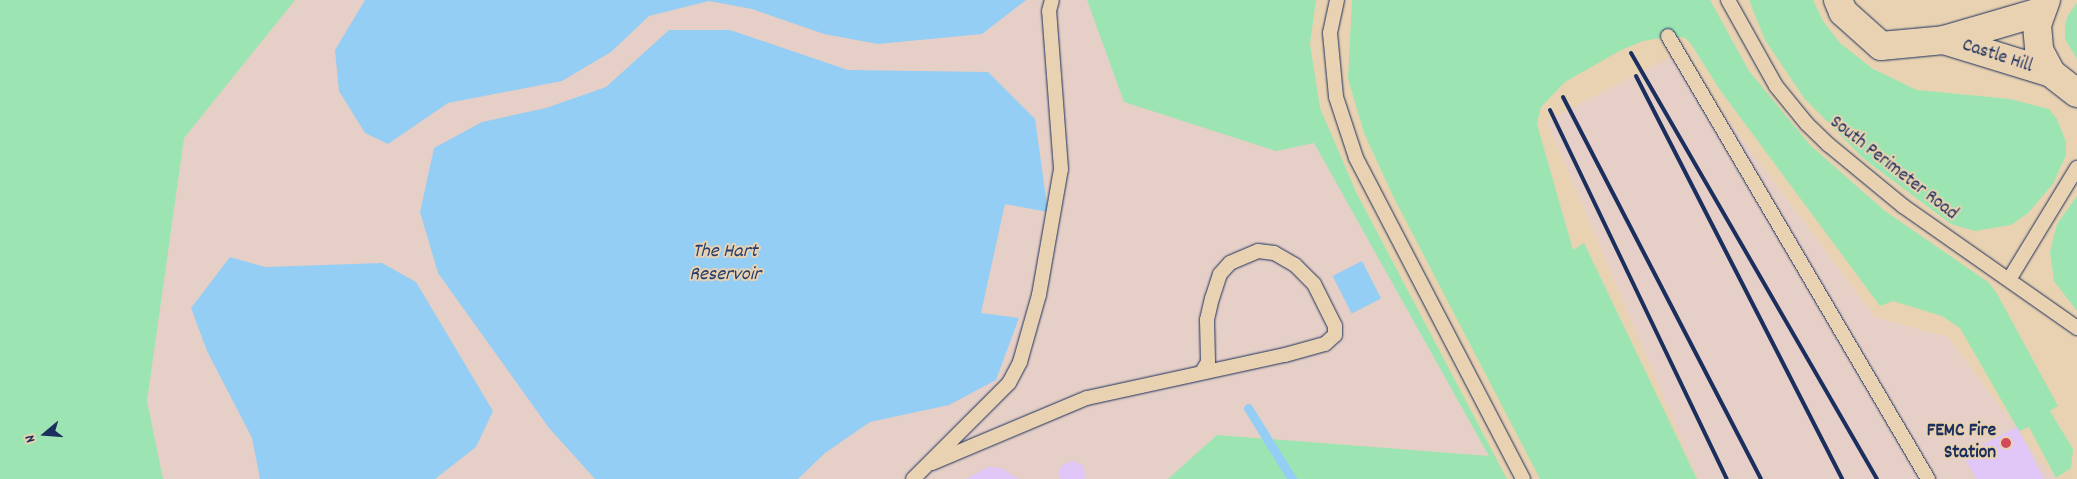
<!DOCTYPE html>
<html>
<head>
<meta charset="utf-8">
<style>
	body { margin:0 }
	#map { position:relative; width:2077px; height:479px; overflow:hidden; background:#e9d2b1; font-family:Dekko,sans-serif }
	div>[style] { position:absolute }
	.built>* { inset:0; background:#e6cfc6 }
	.green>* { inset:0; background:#9ce5b3 }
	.water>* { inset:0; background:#95cef4; transform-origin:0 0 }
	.stream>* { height:9px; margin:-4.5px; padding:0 4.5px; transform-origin:4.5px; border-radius:4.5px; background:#95cef4 }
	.building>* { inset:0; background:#e0c7f7 }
	.roads { filter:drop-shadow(0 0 1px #1b2f5e) drop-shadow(0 0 1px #1b2f5e) }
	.service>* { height:14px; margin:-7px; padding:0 7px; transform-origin:7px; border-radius:7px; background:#e9d2b1 }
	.minor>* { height:28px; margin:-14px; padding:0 14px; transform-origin:14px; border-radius:14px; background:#e9d2b1 }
	.trunk>* { height:28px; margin:-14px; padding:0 14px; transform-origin:14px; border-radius:14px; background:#e9d2b1 }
	.rail>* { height:4px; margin:-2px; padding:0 2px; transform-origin:2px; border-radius:2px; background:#1b2f5e }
	.dots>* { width:14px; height:14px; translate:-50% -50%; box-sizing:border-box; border:2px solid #e9d2b1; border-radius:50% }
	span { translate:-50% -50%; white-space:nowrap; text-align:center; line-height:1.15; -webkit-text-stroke:4px #e9d2b1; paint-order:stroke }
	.street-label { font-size:19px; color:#1b2f5e }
	.poi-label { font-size:19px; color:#1b2f5e; font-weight:700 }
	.right { translate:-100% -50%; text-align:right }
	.water-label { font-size:20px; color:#273f6d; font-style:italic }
	.north { position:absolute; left:20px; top:409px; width:50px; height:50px; -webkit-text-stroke:4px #e9d2b1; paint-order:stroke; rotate:252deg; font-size:14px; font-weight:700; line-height:20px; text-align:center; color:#1b2f5e }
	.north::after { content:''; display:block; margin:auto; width:18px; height:22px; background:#1b2f5e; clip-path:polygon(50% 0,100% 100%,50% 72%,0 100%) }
</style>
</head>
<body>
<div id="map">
	<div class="built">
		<i style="clip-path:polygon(295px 0,1237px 0,1489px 456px,1217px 435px,1169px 479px,163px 479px,147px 401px,184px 138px)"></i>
		<i style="clip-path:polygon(1678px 53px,1875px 317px,1948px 337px,2055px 479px,1698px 479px,1547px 121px)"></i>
	</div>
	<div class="green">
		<i style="clip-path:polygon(0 0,295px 0,184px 138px,147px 401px,163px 479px,0 479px)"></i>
		<i style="clip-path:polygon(1087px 0,1316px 0,1310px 44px,1320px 108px,1356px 192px,1507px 479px,1168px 479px,1217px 435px,1489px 456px,1314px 143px,1276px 151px,1124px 102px)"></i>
		<i style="clip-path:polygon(1352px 0,1710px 0,1749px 71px,1810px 145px,1885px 211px,1988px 282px,1996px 292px,2058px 406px,2050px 411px,2073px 449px,2071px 468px,2056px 478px,2029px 427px,2019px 431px,1960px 328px,1942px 316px,1893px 301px,1880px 306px,1720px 90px,1691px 44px,1685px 38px,1674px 36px,1643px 41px,1621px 50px,1565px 82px,1541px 107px,1537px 124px,1573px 250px,1584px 243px,1697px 479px,1540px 479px,1393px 196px,1364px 133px,1348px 79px)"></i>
		<i style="clip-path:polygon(1749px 0,1813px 0,1823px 21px,1840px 43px,1873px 69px,1917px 90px,2010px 99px,2049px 109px,2057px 119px,2066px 142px,2066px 155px,2053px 184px,2028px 213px,2011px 225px,1975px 231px,1951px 224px,1864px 159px,1804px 98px,1765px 40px)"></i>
		<i style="clip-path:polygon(2077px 3px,2077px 59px,2065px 39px,2065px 28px,2067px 17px)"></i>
		<i style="clip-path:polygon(2077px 196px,2077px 311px,2054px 281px,2050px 252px,2057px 224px)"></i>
	</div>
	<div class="water">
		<i style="clip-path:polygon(365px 0,1026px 0,982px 34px,878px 44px,824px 34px,752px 9px,709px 1px,649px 16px,611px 52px,562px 81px,448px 103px,388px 144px,365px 133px,339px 91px,335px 50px)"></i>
		<i style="clip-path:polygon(669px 30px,730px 30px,848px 70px,988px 72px,1035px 119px,1048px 212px,1005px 204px,981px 313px,1019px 318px,996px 380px,949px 405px,870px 422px,825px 453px,798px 479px,595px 479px,549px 428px,438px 273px,420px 212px,434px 148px,482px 122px,546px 108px,606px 87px)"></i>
		<i style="clip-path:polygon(230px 257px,265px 267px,382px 263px,416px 282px,493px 411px,476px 447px,435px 479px,260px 479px,252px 438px,207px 351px,191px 308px)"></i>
		<i style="left:1362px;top:261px;width:42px;height:33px;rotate:63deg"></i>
	</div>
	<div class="stream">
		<i style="left:1248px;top:408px;width:84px;rotate:58.2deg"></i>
	</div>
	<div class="building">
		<i style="clip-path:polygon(2017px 427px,2044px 479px,1976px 479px,1963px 455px)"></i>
		<i style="clip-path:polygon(1074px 461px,1084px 466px,1085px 479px,1060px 479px,1058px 472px,1063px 464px)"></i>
		<i style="clip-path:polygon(988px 467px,1001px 468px,1019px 479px,966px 479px)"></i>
	</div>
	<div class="roads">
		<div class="service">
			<i style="left:1337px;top:0;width:34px;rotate:102deg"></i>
			<i style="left:1330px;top:33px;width:64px;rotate:84.6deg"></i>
			<i style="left:1336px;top:97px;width:64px;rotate:71.8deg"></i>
			<i style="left:1356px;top:158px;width:362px;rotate:62.5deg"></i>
			<i style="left:1728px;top:0;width:98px;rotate:60.8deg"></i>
			<i style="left:1776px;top:86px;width:49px;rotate:50.8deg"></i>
			<i style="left:1807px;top:124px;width:30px;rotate:44deg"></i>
			<i style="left:1829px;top:145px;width:96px;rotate:39.5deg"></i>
			<i style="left:1903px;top:206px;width:213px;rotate:35deg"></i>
			<i style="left:1668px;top:36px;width:514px;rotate:59.59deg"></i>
			<i style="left:2010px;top:278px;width:129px;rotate:-58.7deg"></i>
			<i style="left:932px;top:463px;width:168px;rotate:-22.8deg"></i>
			<i style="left:1087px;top:398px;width:203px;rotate:-12.3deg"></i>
			<i style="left:1285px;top:355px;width:41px;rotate:-15.4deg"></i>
			<i style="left:1325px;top:344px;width:13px;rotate:-42deg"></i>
			<i style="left:1335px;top:335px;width:9px;rotate:-90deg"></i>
			<i style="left:1335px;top:326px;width:47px;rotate:-116.6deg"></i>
			<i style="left:1314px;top:284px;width:27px;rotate:-135deg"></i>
			<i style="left:1295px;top:265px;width:24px;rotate:-150deg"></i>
			<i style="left:1274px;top:253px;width:16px;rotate:-173deg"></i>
			<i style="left:1258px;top:251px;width:30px;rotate:157deg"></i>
			<i style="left:1230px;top:263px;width:15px;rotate:132deg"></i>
			<i style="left:1220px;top:274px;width:25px;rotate:108deg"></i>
			<i style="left:1212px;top:298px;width:23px;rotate:103deg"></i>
			<i style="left:1207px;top:320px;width:42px;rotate:88.6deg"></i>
			<i style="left:1208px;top:362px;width:12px;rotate:121deg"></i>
			<i style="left:913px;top:479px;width:136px;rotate:-45deg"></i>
			<i style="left:1009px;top:383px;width:24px;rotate:-62deg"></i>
			<i style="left:1020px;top:362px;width:70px;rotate:-74.2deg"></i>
			<i style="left:1039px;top:295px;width:128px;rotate:-80.1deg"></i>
			<i style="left:1061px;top:169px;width:158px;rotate:-94.3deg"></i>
			<i style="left:1049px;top:11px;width:11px;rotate:-75deg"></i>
		</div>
		<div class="minor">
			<i style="left:1838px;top:0;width:13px;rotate:67deg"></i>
			<i style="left:1843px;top:12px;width:51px;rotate:41.8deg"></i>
			<i style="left:1881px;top:46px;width:63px;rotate:-5.4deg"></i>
			<i style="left:1944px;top:40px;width:100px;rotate:-16.3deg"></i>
			<i style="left:1944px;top:40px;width:112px;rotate:17.1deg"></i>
		</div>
		<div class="trunk">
			<i style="left:2046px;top:0;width:27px;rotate:110deg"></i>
			<i style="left:2037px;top:25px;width:25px;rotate:85deg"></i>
			<i style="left:2039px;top:50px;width:26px;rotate:62deg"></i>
			<i style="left:2051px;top:73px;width:33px;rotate:38deg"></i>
		</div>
	</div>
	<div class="rail">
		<i style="left:1631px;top:53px;width:492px;rotate:60deg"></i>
		<i style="left:1636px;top:76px;width:453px;rotate:62.9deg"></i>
		<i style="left:1563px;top:97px;width:430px;rotate:62.6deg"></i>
		<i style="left:1550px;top:110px;width:409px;rotate:64.4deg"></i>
	</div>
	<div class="dots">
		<i style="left:2006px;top:443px;background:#d1495b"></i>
	</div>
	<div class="street-label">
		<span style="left:1997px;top:57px;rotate:18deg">Castle Hill</span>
		<span style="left:1893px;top:169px;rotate:38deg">South Perimeter Road</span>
	</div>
	<div class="poi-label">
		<span class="right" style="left:1996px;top:443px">FEMC Fire<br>Station</span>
	</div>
	<div class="water-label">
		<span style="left:725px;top:264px">The Hart<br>Reservoir</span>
	</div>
	<div class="north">N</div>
</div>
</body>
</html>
